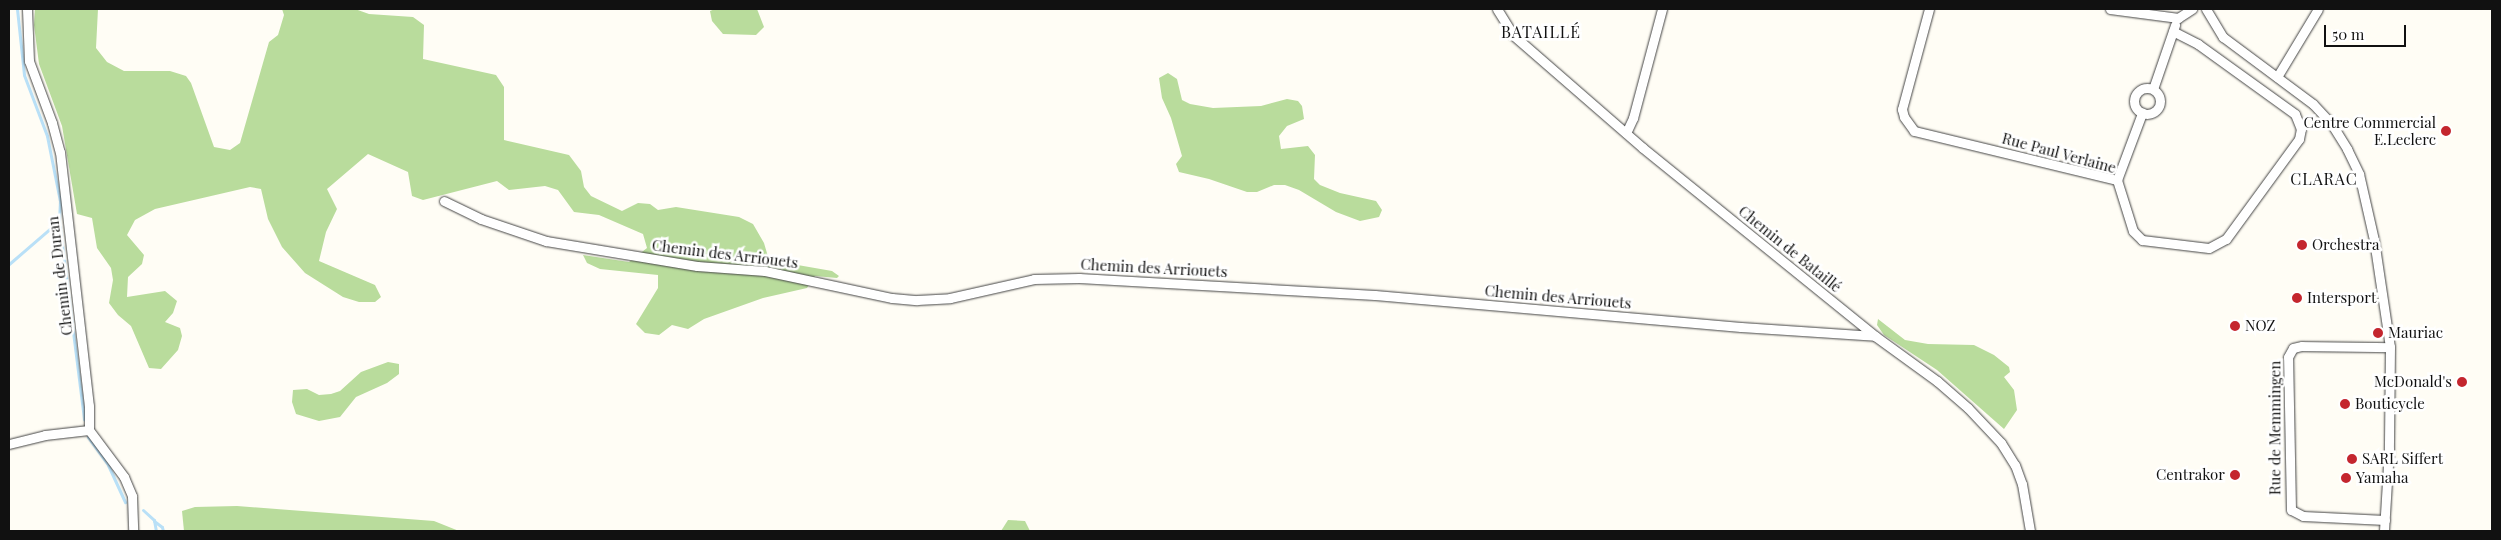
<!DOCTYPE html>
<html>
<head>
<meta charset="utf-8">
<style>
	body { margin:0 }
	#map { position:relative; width:2501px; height:540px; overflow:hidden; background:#fffdf5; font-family:"Playfair Display",serif }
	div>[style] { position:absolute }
	.forest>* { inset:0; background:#b9dc9c }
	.stream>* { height:3px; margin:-1.5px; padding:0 1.5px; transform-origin:1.5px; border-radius:1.5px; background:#b9e0f7 }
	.roads { filter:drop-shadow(0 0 1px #444) drop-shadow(0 0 1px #444) }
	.minor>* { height:9px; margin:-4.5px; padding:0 4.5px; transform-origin:4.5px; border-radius:4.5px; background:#fff }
	.minor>.ring { margin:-4.5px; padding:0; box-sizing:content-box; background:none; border:9px solid #fff; border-radius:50% }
	.dots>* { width:14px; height:14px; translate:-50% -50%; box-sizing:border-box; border:2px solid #fff; border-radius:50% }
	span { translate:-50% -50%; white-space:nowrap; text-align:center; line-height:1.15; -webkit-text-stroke:5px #fff; paint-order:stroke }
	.poi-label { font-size:15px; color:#111 }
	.right { translate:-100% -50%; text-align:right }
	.left { translate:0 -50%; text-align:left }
	.street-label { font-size:15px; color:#111 }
	.neighbourhood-label { font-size:16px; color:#111; letter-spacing:1px }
	.frame { position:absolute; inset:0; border:10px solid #111; pointer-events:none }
	.scale { position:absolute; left:2324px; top:25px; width:82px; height:22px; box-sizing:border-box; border:2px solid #111; border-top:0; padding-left:6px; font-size:15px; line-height:18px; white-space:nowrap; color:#111; -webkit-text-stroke:4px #fff; paint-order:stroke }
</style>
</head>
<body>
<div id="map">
	<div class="forest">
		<i style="clip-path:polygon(35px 9px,98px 9px,96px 48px,107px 62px,124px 71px,170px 71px,186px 76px,191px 83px,214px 147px,230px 150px,240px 143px,269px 42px,278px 35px,284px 15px,282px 9px,355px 9px,369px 14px,413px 17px,424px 25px,423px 59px,496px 75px,504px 87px,504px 140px,569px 155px,581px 171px,584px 187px,591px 196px,622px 211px,638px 203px,650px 204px,658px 210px,676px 207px,739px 217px,753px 224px,764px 243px,769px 260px,832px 271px,839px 276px,837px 278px,815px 276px,807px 288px,763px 298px,704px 319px,688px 329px,672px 325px,659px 335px,645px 333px,636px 324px,658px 288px,658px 275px,600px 269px,587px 263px,583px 255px,629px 262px,647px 248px,643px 234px,599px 215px,574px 212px,558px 190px,545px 186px,509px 190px,497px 181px,423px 200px,412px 196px,408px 172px,368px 154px,327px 189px,337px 209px,326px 232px,319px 261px,375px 285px,381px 297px,375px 302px,359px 302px,343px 297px,305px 273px,282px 247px,268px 219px,261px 189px,250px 187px,155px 209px,135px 220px,127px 235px,144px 255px,142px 264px,128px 277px,127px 297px,165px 291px,177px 301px,173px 313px,165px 322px,180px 328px,182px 336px,178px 350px,161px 369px,149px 368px,131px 326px,118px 315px,109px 303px,113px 280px,111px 268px,97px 248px,92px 218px,77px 214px,62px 126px,39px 64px,34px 25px)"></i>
		<i style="clip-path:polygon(715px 9px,757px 9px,764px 27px,756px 35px,723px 34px,712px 21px,710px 11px)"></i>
		<i style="clip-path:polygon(1168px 73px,1177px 79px,1182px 100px,1190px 104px,1213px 108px,1261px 106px,1287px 99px,1298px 101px,1302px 106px,1304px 119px,1287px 126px,1279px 136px,1281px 149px,1308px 146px,1315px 155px,1314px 179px,1320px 185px,1340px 193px,1376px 201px,1382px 210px,1379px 217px,1360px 221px,1336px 212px,1299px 190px,1285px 185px,1274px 185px,1257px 192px,1247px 192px,1209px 179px,1179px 172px,1176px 164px,1182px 156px,1171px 118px,1162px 98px,1159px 78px)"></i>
		<i style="clip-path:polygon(1878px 319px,1905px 340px,1928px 344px,1974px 345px,1994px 355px,2009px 367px,2010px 372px,2004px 377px,2014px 390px,2017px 410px,2004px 429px,1937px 370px,1884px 335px,1877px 325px)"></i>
		<i style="clip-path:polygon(388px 362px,399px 364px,399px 374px,387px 383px,356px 397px,340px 417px,319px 421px,296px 414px,292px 402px,293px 390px,307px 389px,319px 395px,331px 394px,340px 391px,361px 372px)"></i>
		<i style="clip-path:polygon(237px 506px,434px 521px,459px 531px,184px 531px,182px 511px,195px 507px)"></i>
		<i style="clip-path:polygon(1008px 520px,1025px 521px,1030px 531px,1001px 531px)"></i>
	</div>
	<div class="stream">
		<i style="left:17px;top:9px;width:66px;rotate:83.9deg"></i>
		<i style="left:24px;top:75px;width:65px;rotate:69.3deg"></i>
		<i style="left:47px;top:136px;width:66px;rotate:78.7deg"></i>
		<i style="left:60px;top:201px;width:20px;rotate:93deg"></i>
		<i style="left:59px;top:221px;width:200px;rotate:82.8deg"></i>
		<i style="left:9px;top:264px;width:66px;rotate:-40.7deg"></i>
		<i style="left:88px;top:437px;width:34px;rotate:54deg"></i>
		<i style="left:108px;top:465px;width:41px;rotate:65.3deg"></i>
		<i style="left:143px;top:510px;width:15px;rotate:42deg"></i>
		<i style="left:154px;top:520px;width:11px;rotate:80deg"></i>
		<i style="left:154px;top:521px;width:10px;rotate:37deg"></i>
		<i style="left:162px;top:527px;width:4px;rotate:76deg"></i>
	</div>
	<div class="roads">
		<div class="minor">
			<i style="left:27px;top:9px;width:52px;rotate:87.8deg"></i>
			<i style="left:29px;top:61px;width:66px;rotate:69.6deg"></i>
			<i style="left:52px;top:123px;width:30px;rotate:75deg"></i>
			<i style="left:60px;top:152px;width:256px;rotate:83.5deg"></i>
			<i style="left:89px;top:406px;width:24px;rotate:90deg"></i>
			<i style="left:89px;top:430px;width:59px;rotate:53.3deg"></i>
			<i style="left:124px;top:477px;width:21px;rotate:67deg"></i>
			<i style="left:132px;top:496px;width:35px;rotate:88deg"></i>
			<i style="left:1497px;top:9px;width:31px;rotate:58deg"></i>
			<i style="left:1513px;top:35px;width:172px;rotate:41deg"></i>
			<i style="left:1643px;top:148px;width:299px;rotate:39deg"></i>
			<i style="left:1875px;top:336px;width:77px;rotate:36deg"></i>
			<i style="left:1937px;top:381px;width:41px;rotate:41.1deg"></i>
			<i style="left:1968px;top:408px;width:48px;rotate:46.7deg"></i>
			<i style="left:2001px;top:443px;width:26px;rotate:58deg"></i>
			<i style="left:2015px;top:465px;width:20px;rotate:70deg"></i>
			<i style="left:2022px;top:484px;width:48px;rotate:80.3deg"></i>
			<i style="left:1929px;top:9px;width:104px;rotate:105.1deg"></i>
			<i style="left:1902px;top:109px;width:8px;rotate:76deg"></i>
			<i style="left:1904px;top:117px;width:17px;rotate:54deg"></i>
			<i style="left:1914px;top:131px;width:209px;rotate:13.6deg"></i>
			<i style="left:2117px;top:180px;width:53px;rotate:72.6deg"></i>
			<i style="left:2133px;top:231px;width:13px;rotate:45deg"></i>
			<i style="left:2142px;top:240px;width:67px;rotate:6.8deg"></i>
			<i style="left:2209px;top:248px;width:19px;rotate:-28deg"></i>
			<i style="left:2226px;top:239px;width:124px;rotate:-53.9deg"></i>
			<i style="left:2299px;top:139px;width:10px;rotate:-79deg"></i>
			<i style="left:2301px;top:129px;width:16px;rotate:-112deg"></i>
			<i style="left:2295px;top:114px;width:120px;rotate:-144.2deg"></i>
			<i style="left:2198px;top:44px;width:28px;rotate:-153deg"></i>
			<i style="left:2110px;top:9px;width:69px;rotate:7.5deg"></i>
			<i style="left:2178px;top:18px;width:17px;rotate:-33deg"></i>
			<i style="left:2206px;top:9px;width:33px;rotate:59deg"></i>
			<i style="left:2223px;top:37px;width:112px;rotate:36.7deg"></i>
			<i style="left:2313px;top:104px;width:26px;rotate:47deg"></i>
			<i style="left:2331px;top:123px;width:31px;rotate:58deg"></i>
			<i style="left:2347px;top:149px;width:28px;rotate:64deg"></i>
			<i style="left:2359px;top:174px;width:68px;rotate:77.2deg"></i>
			<i style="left:2374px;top:240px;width:108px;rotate:81.5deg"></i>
			<i style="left:2390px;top:347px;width:102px;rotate:90.6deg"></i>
			<i style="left:2389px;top:449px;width:82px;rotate:93.5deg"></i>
			<i style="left:2277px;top:77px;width:79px;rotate:-58.9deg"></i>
			<i class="ring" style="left:2134px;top:88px;width:17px;height:17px"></i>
			<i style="left:2153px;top:89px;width:68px;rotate:-71deg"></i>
			<i style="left:1626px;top:133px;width:17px;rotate:-65deg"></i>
			<i style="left:1633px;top:118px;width:113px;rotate:-75.1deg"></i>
			<i style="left:2117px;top:180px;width:72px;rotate:-69.5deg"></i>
			<i style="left:444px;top:201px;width:41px;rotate:25.9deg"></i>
			<i style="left:481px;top:219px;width:69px;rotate:18.7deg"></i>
			<i style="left:546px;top:241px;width:153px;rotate:9.4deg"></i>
			<i style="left:697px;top:266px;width:68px;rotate:4.2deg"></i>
			<i style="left:765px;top:271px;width:130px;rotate:12deg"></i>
			<i style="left:892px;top:298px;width:25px;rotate:5deg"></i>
			<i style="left:917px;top:300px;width:33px;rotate:-3deg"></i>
			<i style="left:950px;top:298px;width:86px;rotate:-12.7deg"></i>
			<i style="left:1034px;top:279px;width:45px;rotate:-1.3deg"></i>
			<i style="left:1079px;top:278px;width:296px;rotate:3.3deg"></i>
			<i style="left:1375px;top:295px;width:367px;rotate:5deg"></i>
			<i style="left:1741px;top:327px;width:134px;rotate:3.8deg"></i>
			<i style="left:9px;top:444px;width:37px;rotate:-14deg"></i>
			<i style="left:45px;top:435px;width:44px;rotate:-6.5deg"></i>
			<i style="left:2385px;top:520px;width:82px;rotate:-177.2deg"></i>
			<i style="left:2303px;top:516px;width:13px;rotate:-153deg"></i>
			<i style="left:2291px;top:510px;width:153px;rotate:-91.1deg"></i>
			<i style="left:2288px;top:357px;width:10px;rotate:-61deg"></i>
			<i style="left:2293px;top:348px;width:9px;rotate:-13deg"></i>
			<i style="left:2302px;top:346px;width:88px;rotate:0.7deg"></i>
		</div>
	</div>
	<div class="dots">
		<i style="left:2446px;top:131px;background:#c4262e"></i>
		<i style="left:2302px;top:245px;background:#c4262e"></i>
		<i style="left:2297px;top:298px;background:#c4262e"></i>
		<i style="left:2235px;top:326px;background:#c4262e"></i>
		<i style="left:2378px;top:333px;background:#c4262e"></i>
		<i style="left:2462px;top:382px;background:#c4262e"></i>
		<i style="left:2345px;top:404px;background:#c4262e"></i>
		<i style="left:2352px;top:459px;background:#c4262e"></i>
		<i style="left:2235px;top:475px;background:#c4262e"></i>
		<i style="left:2346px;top:478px;background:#c4262e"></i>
	</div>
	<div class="poi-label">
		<span class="right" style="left:2436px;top:131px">Centre Commercial<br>E.Leclerc</span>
		<span class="left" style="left:2312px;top:245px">Orchestra</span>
		<span class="left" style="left:2307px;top:298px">Intersport</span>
		<span class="left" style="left:2245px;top:326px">NOZ</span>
		<span class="left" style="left:2388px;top:333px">Mauriac</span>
		<span class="right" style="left:2452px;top:382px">McDonald's</span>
		<span class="left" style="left:2355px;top:404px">Bouticycle</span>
		<span class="left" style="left:2362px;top:459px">SARL Siffert</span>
		<span class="right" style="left:2225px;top:475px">Centrakor</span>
		<span class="left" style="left:2356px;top:478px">Yamaha</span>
	</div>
	<div class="street-label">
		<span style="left:2059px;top:153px;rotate:15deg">Rue Paul Verlaine</span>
		<span style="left:1790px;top:249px;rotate:39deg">Chemin de Bataillé</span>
		<span style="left:725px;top:254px;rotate:7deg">Chemin des Arriouets</span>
		<span style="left:1154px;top:268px;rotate:3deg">Chemin des Arriouets</span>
		<span style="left:60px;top:276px;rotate:-97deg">Chemin de Duran</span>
		<span style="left:1558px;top:297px;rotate:5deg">Chemin des Arriouets</span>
		<span style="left:2275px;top:428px;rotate:-90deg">Rue de Memmingen</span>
	</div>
	<div class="neighbourhood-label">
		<span style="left:1541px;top:32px">BATAILLÉ</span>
		<span style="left:2324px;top:179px">CLARAC</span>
	</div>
	<div class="frame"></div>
	<div class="scale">50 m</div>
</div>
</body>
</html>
